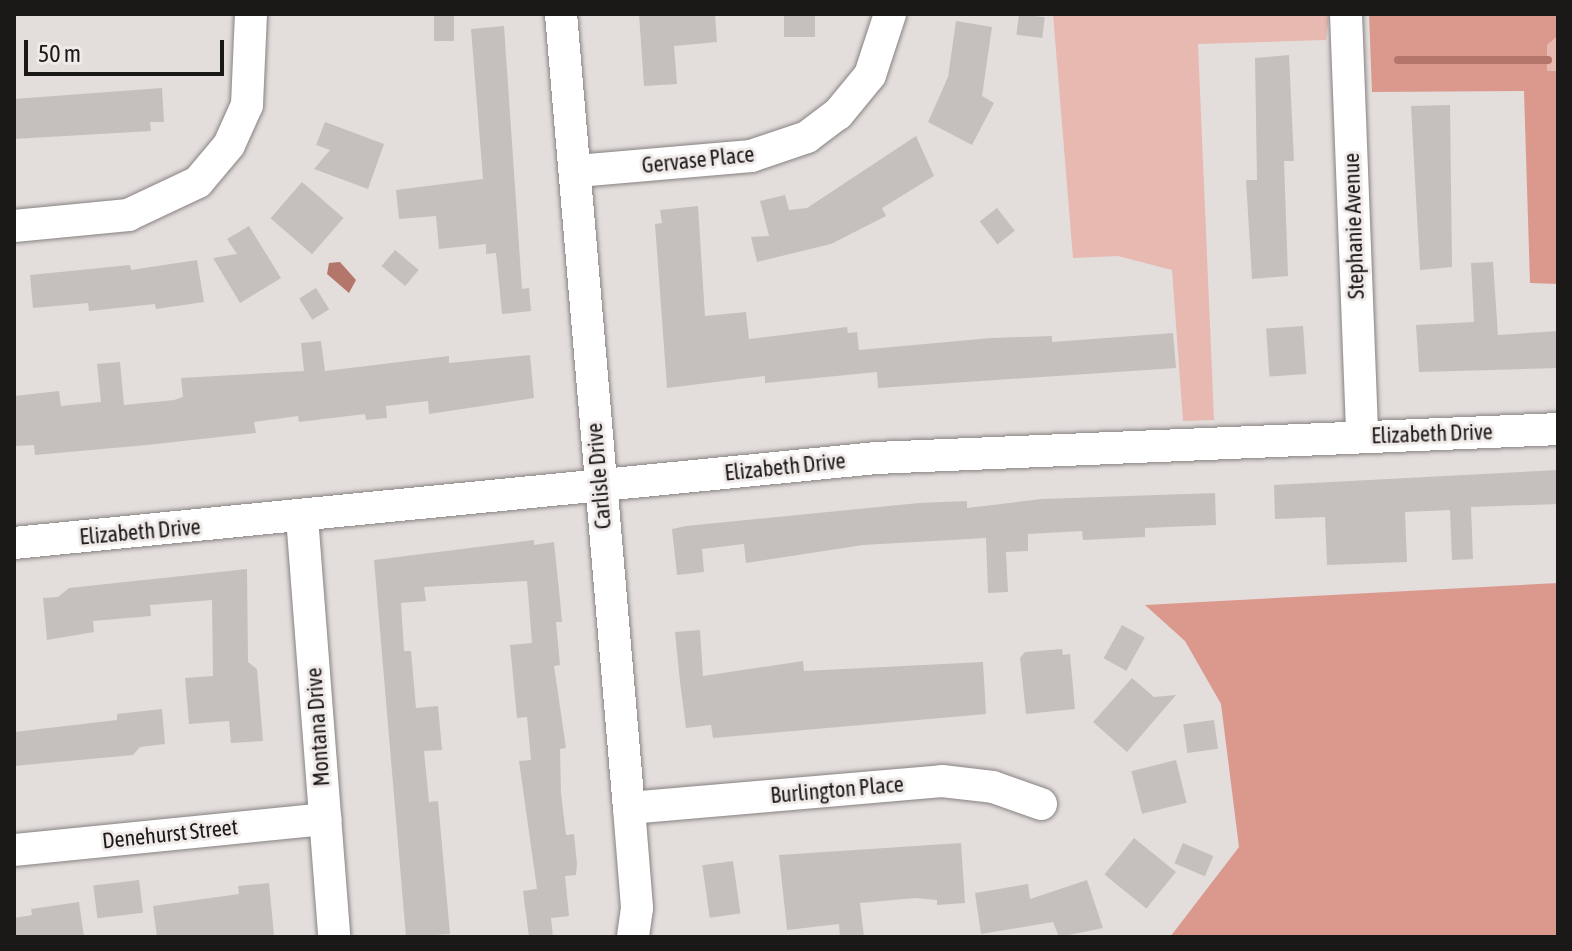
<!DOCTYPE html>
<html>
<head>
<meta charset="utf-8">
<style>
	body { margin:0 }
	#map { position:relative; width:1572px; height:951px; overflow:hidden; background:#e3dddc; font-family:"Asap Condensed",sans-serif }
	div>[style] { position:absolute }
	.green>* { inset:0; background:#e8b9b0 }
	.forest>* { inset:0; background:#db998d }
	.water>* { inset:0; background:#b4766b }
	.stream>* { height:8px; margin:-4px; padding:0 4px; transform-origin:4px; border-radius:4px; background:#b4766b }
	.building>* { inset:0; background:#c5c0be; transform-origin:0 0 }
	.roads { filter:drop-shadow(0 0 2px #878281) drop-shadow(0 0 2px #878281) }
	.street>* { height:32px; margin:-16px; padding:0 16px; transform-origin:16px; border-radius:16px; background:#fff }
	span { translate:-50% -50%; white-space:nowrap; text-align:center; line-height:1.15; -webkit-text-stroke:6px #f0eae9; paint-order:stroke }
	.street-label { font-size:22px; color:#1b1918 }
	.frame { position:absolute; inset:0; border:16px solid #1b1918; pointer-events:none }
	.scale { position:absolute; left:24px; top:40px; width:200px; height:36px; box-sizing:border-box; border:4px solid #1b1918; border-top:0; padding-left:10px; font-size:24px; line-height:28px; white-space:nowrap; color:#1b1918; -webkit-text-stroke:6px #f0eae9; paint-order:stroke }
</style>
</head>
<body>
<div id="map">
	<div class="green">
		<i style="clip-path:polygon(1053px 14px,1329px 14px,1326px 40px,1198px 44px,1214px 420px,1183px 421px,1172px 270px,1118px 256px,1073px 258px)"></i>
		<i style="clip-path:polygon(1558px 36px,1558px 71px,1547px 72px,1547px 45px)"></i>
	</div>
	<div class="forest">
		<i style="clip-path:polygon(1369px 14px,1558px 14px,1558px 36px,1547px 45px,1547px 71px,1558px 71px,1558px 284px,1530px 283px,1524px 91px,1372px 92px)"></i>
		<i style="clip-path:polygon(1558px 583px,1558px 937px,1170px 937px,1239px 847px,1221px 704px,1185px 641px,1145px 605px)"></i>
	</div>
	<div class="water">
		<i style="clip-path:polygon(340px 262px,356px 280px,349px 293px,327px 274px,329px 263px)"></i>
	</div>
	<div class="stream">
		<i style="left:1398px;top:60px;width:150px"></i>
	</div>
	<div class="building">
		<i style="left:434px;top:14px;width:20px;height:27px"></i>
		<i style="clip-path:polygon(639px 14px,715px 14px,717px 42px,674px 46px,677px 84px,644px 86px)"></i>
		<i style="left:784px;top:14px;width:31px;height:23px"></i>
		<i style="left:1019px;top:14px;width:26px;height:21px;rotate:7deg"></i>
		<i style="clip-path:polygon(956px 21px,992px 27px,982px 96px,994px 103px,972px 145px,928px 122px,948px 77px)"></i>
		<i style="clip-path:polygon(504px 26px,522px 289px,529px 288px,531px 311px,502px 314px,496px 253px,486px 254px,486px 244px,439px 249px,436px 216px,399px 219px,396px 190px,483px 179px,471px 29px)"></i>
		<i style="clip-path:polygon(1289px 55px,1294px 161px,1284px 161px,1288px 276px,1252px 279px,1246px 180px,1257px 180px,1255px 58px)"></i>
		<i style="clip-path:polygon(162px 88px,164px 122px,150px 122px,151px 131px,14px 139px,14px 99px)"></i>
		<i style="clip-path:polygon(1450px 105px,1452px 267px,1420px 270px,1411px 106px)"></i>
		<i style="clip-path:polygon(325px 122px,384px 144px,368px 189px,314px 169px,330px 150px,316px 145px)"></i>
		<i style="clip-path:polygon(916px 136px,934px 176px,882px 208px,886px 216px,831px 244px,757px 262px,751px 237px,769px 236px,760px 201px,785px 195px,789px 210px,807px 208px)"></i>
		<i style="left:302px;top:182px;width:55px;height:48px;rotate:41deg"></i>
		<i style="clip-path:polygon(698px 206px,705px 316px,746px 312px,749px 339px,847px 327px,848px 333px,857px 332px,859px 350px,991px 338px,1052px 336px,1052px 342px,1173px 333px,1176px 368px,878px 388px,877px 372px,765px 383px,765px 376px,667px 388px,655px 224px,662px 223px,660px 210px)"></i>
		<i style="left:997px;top:208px;width:29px;height:22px;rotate:52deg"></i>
		<i style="clip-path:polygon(249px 226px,281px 278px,240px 303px,213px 258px,237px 254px,227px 239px)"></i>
		<i style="left:395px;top:250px;width:31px;height:21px;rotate:40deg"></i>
		<i style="clip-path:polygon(197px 260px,204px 302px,156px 309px,155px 304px,89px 311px,88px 303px,33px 308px,30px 275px,130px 265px,131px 270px)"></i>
		<i style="clip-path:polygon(1493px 262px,1498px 335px,1558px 331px,1558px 368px,1419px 372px,1416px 325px,1474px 322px,1471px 263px)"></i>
		<i style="left:316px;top:288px;width:25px;height:20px;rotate:58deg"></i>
		<i style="left:1303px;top:326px;width:48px;height:37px;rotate:86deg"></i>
		<i style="clip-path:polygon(321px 341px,325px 371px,449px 356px,449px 363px,530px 355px,534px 398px,429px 414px,428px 401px,386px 406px,387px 418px,366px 420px,365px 414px,299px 422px,298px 416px,254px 422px,256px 433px,147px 445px,35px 455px,34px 445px,14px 446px,14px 396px,59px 391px,61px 406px,101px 402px,97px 364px,120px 362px,124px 405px,174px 400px,183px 397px,181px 378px,304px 371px,301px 343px)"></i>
		<i style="clip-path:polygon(1558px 470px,1558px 504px,1471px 507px,1473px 559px,1452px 560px,1450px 510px,1405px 512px,1407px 562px,1327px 565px,1325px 517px,1275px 519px,1274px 485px)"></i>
		<i style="clip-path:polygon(1215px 493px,1216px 525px,1145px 528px,1145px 537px,1083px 540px,1082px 531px,1028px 534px,1028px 551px,1006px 552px,1008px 592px,988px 593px,986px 538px,863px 545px,746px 563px,744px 544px,702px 549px,704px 572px,677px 575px,672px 529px,686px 526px,919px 503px,967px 501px,967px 508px,1042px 499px)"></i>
		<i style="clip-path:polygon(534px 540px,534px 545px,554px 542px,560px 600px,562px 622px,556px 622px,560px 665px,554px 666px,566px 748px,560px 749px,561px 793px,566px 835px,574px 834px,577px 864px,576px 875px,565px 876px,569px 916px,551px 918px,553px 937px,529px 937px,523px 891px,537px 889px,519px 761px,531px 760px,527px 717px,517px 718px,510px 645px,532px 643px,527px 581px,424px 587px,426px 601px,401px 603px,404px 651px,411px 651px,416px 708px,438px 706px,442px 750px,424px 751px,429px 802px,438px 801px,450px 934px,406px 937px,374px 560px)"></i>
		<i style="clip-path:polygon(247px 569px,248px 662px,257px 669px,263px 741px,231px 743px,229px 721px,189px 724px,185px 678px,213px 676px,212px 600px,150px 605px,151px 616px,93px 621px,94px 632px,47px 640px,43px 598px,58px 597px,69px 588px)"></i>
		<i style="left:1122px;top:625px;width:26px;height:38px;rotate:29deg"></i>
		<i style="clip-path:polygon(700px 630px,703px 676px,803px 661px,804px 671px,983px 662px,986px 714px,713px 738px,711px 725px,686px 728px,680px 682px,675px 632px)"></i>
		<i style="clip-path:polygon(1062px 649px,1063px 655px,1070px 654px,1075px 709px,1026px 714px,1020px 658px,1025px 652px)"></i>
		<i style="clip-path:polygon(1132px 678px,1154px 697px,1176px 695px,1127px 752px,1093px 722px)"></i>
		<i style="clip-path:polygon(162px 709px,165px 744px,140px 747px,133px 755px,14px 766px,14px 732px,117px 720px,117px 714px)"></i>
		<i style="left:1214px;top:720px;width:29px;height:31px;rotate:82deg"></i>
		<i style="left:1176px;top:760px;width:44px;height:46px;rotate:76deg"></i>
		<i style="left:1134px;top:838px;width:54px;height:47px;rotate:39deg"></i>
		<i style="clip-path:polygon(961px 843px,965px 903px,937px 905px,937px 900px,916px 898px,860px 903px,864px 937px,840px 937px,839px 924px,787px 930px,779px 855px)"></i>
		<i style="left:1183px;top:843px;width:33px;height:22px;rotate:23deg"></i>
		<i style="left:733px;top:861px;width:53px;height:31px;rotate:82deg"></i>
		<i style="left:139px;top:880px;width:33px;height:46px;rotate:83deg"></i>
		<i style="clip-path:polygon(1087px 880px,1103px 928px,1059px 937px,1053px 922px,981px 934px,975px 893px,1028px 884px,1030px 899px)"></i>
		<i style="clip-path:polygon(269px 883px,274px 935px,157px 937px,153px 906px,239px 894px,238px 886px)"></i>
		<i style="clip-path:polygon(79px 902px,84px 937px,14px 937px,14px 918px,32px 915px,31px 909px)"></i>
	</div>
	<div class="roads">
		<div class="street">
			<i style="left:561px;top:14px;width:797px;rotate:85.11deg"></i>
			<i style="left:629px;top:808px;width:100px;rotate:85.4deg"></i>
			<i style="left:637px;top:908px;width:29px;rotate:98deg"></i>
			<i style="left:1346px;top:14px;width:423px;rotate:87.8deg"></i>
			<i style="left:577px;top:171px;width:175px;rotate:-4.9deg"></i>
			<i style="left:751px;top:156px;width:59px;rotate:-18.7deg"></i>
			<i style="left:807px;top:137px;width:39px;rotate:-37deg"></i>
			<i style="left:838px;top:114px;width:50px;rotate:-50.6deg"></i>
			<i style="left:870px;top:75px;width:64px;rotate:-71.8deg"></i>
			<i style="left:14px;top:226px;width:115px;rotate:-5.5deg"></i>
			<i style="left:128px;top:215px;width:77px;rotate:-25.2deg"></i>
			<i style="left:198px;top:182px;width:48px;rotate:-50deg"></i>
			<i style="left:229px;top:145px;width:44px;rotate:-65.8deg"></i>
			<i style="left:247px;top:105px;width:91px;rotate:-87.5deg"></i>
			<i style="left:302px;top:517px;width:421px;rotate:85.6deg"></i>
			<i style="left:14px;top:543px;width:866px;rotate:-5.63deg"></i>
			<i style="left:876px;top:458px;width:683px;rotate:-2.43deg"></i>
			<i style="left:629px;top:808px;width:314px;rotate:-4.9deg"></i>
			<i style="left:942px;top:781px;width:51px;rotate:6.7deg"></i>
			<i style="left:993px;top:787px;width:51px;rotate:19.5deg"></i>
			<i style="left:14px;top:850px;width:313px;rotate:-5.7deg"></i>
		</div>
	</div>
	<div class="street-label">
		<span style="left:698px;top:160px;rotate:-6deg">Gervase Place</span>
		<span style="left:1354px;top:226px;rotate:-92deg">Stephanie Avenue</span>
		<span style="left:1432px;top:434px;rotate:-2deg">Elizabeth Drive</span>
		<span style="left:785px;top:467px;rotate:-6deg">Elizabeth Drive</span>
		<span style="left:599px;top:476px;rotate:-95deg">Carlisle Drive</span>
		<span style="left:140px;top:532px;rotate:-5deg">Elizabeth Drive</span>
		<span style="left:318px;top:727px;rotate:-94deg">Montana Drive</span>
		<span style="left:837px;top:790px;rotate:-5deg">Burlington Place</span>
		<span style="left:170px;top:834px;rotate:-6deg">Denehurst Street</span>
	</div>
	<div class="frame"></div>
	<div class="scale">50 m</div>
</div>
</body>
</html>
